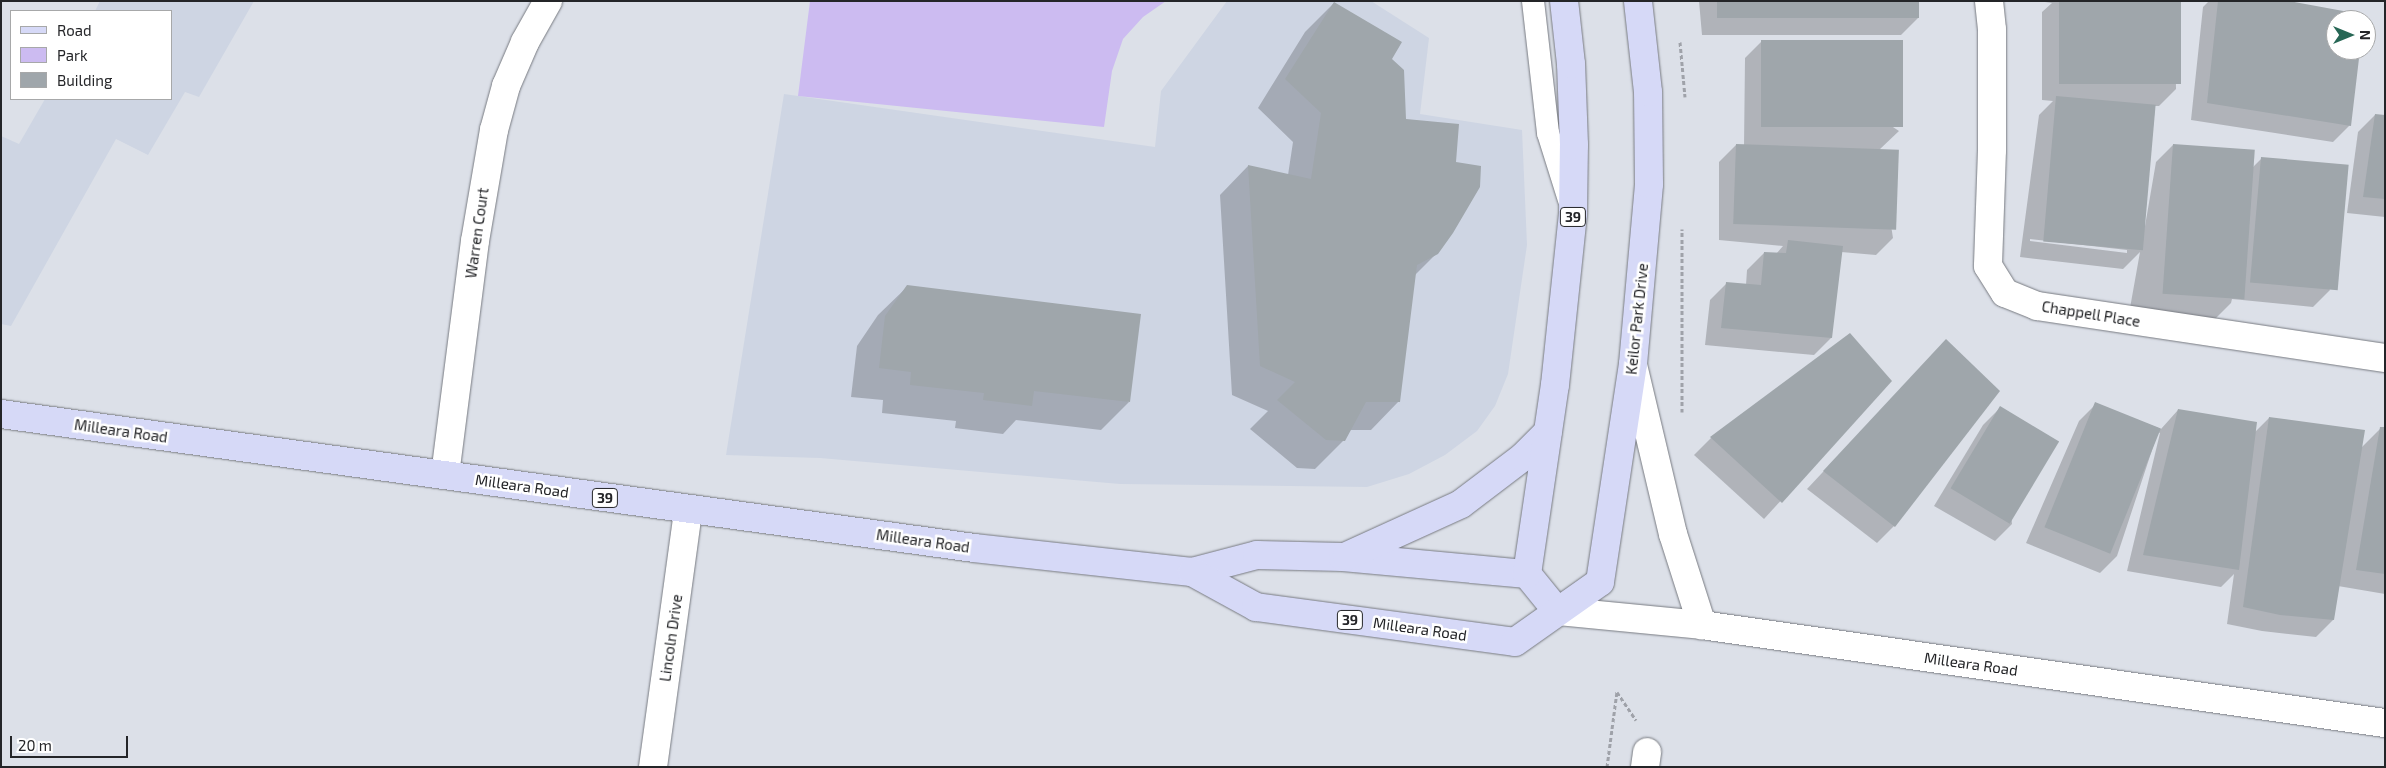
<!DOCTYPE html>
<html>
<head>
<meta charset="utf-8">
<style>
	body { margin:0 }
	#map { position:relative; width:2386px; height:768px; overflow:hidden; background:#dce0e8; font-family:"Exo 2",sans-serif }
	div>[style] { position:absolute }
	.built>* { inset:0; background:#ced5e3 }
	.green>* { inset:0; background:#ccbbf1 }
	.shadow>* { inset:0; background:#0003 }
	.building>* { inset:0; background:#9fa6ab; transform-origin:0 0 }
	.path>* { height:3px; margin-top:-1.5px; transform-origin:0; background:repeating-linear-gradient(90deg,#9fa2a9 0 4px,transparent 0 6.5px) }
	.roads { filter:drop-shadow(0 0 1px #777a81) drop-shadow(0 0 1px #777a81) }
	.lane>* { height:22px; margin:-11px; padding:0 11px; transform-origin:11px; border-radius:11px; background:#fff }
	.street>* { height:28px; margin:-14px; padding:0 14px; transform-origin:14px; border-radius:14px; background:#fff }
	.secondary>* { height:28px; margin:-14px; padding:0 14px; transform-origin:14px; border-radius:14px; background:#fff }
	.primary>* { height:28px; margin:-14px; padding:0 14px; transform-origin:14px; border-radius:14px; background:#d6d9f7 }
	span { translate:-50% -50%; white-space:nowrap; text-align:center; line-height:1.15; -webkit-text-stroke:5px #fff; paint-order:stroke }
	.shield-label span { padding:1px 4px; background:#fff; border:1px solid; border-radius:4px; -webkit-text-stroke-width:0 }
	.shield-label { font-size:14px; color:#242528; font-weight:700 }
	.street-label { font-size:15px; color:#242528 }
	.frame { position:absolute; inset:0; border:2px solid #242528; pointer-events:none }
	.legend { position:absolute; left:10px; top:10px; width:162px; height:90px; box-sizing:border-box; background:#fff; border:1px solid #a7a8a9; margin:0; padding:6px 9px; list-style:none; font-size:15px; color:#242528 }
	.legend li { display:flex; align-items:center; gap:10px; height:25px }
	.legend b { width:25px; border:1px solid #a7a8a9 }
	.north { position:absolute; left:2326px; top:10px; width:50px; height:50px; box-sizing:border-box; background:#fff; border:1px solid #a7a8a9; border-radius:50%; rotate:90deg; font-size:14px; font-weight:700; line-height:20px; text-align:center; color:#242528 }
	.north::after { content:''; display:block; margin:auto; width:18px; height:22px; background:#276755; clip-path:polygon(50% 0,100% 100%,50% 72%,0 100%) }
	.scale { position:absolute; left:10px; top:736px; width:118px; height:22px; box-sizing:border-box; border:2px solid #242528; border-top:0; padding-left:6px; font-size:15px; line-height:18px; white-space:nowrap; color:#242528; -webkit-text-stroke:4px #fff; paint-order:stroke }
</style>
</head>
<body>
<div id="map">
	<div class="built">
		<i style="clip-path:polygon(100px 1px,254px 1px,199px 97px,185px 92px,148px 155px,116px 139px,11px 326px,1px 324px,1px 136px,19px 144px,45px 99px,171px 99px,171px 11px,95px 11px)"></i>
		<i style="clip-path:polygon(1227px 1px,1371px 1px,1429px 38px,1420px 114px,1522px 130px,1527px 245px,1508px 374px,1495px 406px,1477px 431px,1445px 455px,1409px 474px,1367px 487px,1120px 484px,820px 458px,726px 455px,784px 94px,1155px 147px,1161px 91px)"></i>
	</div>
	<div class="green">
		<i style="clip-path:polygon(810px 1px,1166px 1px,1143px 17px,1123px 39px,1112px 71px,1104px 127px,798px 96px)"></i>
	</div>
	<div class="shadow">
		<i style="clip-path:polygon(1699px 1px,1918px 1px,1918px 18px,1901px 35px,1702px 35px)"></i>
		<i style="clip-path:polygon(evenodd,2038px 1px,2175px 1px,2176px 89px,2159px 106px,2155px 106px,2143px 226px,2145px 226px,2156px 162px,2173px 145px,2251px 169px,2262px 158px,2330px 290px,2313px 307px,2232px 299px,2231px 303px,2214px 320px,2130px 308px,2140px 252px,2123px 269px,2020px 257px,2039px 115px,2053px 101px,2042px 100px,2042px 12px,2052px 3px,2038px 1px,2030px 239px,2127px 250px,2127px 253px,2030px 241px,2030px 239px)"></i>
		<i style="clip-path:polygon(2209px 1px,2282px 1px,2363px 20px,2336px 20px,2336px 50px,2359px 50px,2350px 125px,2333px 142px,2191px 120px,2203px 7px)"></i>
		<i style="clip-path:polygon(1334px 3px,1390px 59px,1437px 253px,1414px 276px,1399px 401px,1371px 430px,1349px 430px,1344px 440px,1315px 469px,1297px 468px,1250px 429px,1268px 411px,1232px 395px,1220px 195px,1248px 166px,1288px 175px,1293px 142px,1258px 108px,1305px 32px)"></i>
		<i style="clip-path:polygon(1762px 41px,1899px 131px,1879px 150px,1893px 238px,1876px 255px,1841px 252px,1831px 338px,1814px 355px,1705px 345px,1710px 300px,1726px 284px,1746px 285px,1747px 270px,1764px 253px,1776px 254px,1783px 246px,1719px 240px,1719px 162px,1736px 145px,1744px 146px,1745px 58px)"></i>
		<i style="clip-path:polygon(2375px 115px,2385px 116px,2385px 217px,2347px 213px,2358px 132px)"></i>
		<i style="clip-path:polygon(907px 287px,1129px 402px,1101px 430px,1016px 420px,1003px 434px,955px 428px,956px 421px,882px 413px,883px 400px,851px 397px,857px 346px,878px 315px)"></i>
		<i style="clip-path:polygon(1930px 358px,1998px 391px,1894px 526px,1877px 543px,1807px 489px)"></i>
		<i style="clip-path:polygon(1890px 381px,1764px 519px,1694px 455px,1711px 438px)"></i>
		<i style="clip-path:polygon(2096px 404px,2161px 429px,2178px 410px,2254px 433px,2269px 418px,2361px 448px,2381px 428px,2385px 428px,2385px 594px,2338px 586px,2333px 620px,2316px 637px,2262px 631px,2227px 624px,2234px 574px,2221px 587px,2127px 571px,2160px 433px,2158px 432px,2117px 556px,2100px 573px,2026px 543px,2079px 421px)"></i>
		<i style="clip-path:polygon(2000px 408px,2012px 524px,1995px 541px,1934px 506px,1983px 425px)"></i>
	</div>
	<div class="building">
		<i style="left:1717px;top:1px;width:202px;height:17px"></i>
		<i style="left:2059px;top:1px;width:122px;height:83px"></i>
		<i style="clip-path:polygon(2218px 1px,2289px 1px,2365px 15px,2364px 20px,2336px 20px,2336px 50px,2360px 50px,2351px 126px,2207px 103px)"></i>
		<i style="clip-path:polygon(1334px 2px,1402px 42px,1392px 59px,1404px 70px,1406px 119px,1459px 124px,1456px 162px,1481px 166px,1480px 187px,1453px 233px,1438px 254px,1417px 265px,1400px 402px,1366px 402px,1345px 441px,1326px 440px,1277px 400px,1295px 382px,1260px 366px,1248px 165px,1311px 179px,1321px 113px,1285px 79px)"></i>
		<i style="left:1761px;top:40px;width:142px;height:87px"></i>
		<i style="left:2056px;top:96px;width:100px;height:146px;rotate:5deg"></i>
		<i style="clip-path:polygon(2375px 114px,2385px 115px,2385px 199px,2363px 197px)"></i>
		<i style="left:1736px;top:144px;width:163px;height:80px;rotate:2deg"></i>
		<i style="left:2173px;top:144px;width:82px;height:150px;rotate:4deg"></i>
		<i style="left:2261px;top:157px;width:88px;height:126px;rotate:5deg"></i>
		<i style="clip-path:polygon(1788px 240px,1843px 246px,1832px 338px,1721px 328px,1726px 282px,1761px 285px,1764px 252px,1786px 253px)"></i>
		<i style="clip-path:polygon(907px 285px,1141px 314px,1130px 402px,1034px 391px,1032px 406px,983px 400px,984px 393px,910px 385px,911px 372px,879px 368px,885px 316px)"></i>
		<i style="clip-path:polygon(1850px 333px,1892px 381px,1782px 503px,1710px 437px)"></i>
		<i style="clip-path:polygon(1946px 339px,2000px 391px,1895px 527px,1823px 471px)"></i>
		<i style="left:2095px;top:402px;width:71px;height:135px;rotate:22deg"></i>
		<i style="left:2000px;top:406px;width:69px;height:96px;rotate:31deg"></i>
		<i style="clip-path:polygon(2178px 409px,2257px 422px,2239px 570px,2143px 555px)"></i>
		<i style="clip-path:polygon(2269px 417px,2365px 430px,2334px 620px,2280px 615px,2243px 607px)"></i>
		<i style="clip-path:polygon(2380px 427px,2385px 427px,2385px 574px,2356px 570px)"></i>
	</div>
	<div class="path">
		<i style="left:1680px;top:42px;width:55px;rotate:84.8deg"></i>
		<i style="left:1682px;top:412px;width:183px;rotate:-90deg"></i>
		<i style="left:1617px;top:692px;width:34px;rotate:56deg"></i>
		<i style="left:1607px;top:767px;width:77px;rotate:-82.5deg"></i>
	</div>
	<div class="roads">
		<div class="lane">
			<i style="left:1533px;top:1px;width:133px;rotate:83.5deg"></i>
			<i style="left:1548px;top:133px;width:70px;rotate:72.6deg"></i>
		</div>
		<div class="street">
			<i style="left:1989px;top:1px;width:29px;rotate:84deg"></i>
			<i style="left:1992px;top:30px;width:120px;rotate:90deg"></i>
			<i style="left:1992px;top:150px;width:116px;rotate:92deg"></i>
			<i style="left:1988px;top:266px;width:32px;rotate:58deg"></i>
			<i style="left:2005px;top:293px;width:35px;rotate:22deg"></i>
			<i style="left:2037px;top:306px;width:352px;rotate:8.5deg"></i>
			<i style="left:445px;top:475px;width:236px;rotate:-82.7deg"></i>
			<i style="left:475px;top:241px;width:113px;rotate:-80.3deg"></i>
			<i style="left:494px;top:130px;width:46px;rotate:-74.7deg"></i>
			<i style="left:506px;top:86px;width:48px;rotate:-66.6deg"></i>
			<i style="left:525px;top:42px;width:47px;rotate:-60.7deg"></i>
			<i style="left:653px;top:767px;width:259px;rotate:-82.2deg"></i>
			<i style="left:1645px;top:767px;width:15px;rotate:-82deg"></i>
		</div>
		<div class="secondary">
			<i style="left:1633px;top:365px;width:174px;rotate:76.7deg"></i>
			<i style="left:1673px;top:534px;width:96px;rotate:72.3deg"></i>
			<i style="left:1557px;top:611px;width:146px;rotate:5.5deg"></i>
			<i style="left:1702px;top:625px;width:690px;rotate:8.17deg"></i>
		</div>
		<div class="primary">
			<i style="left:1px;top:414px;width:982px;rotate:7.84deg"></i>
			<i style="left:974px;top:548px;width:219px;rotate:6.3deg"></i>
			<i style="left:1192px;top:572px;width:67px;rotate:-14.7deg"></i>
			<i style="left:1257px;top:555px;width:86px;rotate:1.3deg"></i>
			<i style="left:1343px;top:557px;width:185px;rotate:5.3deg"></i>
			<i style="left:1527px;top:574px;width:48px;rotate:51deg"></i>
			<i style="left:1347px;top:556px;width:125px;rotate:-24.5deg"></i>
			<i style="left:1461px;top:504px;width:78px;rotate:-37.2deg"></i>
			<i style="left:1523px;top:457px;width:35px;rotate:-45deg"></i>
			<i style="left:1192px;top:572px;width:73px;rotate:28.7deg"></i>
			<i style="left:1256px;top:607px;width:261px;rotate:7.7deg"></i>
			<i style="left:1515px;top:642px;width:104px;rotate:-35.2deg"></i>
			<i style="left:1600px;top:582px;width:220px;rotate:-81.4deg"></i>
			<i style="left:1633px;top:364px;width:181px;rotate:-84.9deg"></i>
			<i style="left:1649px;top:184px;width:92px;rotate:-90.6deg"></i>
			<i style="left:1648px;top:92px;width:92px;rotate:-96.3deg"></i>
			<i style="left:1527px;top:574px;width:191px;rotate:-81.6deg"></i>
			<i style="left:1555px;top:385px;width:173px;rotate:-84deg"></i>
			<i style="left:1573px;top:213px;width:68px;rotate:-89.2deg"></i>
			<i style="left:1574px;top:145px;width:81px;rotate:-92.1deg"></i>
			<i style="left:1571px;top:64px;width:63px;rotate:-96.3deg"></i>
		</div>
	</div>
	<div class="shield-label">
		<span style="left:1573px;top:217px">39</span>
		<span style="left:605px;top:498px">39</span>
		<span style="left:1350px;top:620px">39</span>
	</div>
	<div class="street-label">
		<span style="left:477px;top:233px;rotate:-82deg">Warren Court</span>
		<span style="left:2091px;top:314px;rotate:9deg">Chappell Place</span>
		<span style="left:1637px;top:319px;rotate:-84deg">Keilor Park Drive</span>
		<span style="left:121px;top:431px;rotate:8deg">Milleara Road</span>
		<span style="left:522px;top:486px;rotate:8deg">Milleara Road</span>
		<span style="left:923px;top:541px;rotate:8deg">Milleara Road</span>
		<span style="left:1420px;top:629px;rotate:8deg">Milleara Road</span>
		<span style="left:671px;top:638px;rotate:-82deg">Lincoln Drive</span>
		<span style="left:1971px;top:664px;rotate:8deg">Milleara Road</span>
	</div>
	<div class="frame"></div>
	<ul class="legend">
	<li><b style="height:6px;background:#d6d9f7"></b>Road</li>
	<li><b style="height:14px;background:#ccbbf1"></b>Park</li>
	<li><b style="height:14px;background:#9fa6ab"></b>Building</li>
	</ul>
	<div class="north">N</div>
	<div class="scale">20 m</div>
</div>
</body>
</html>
